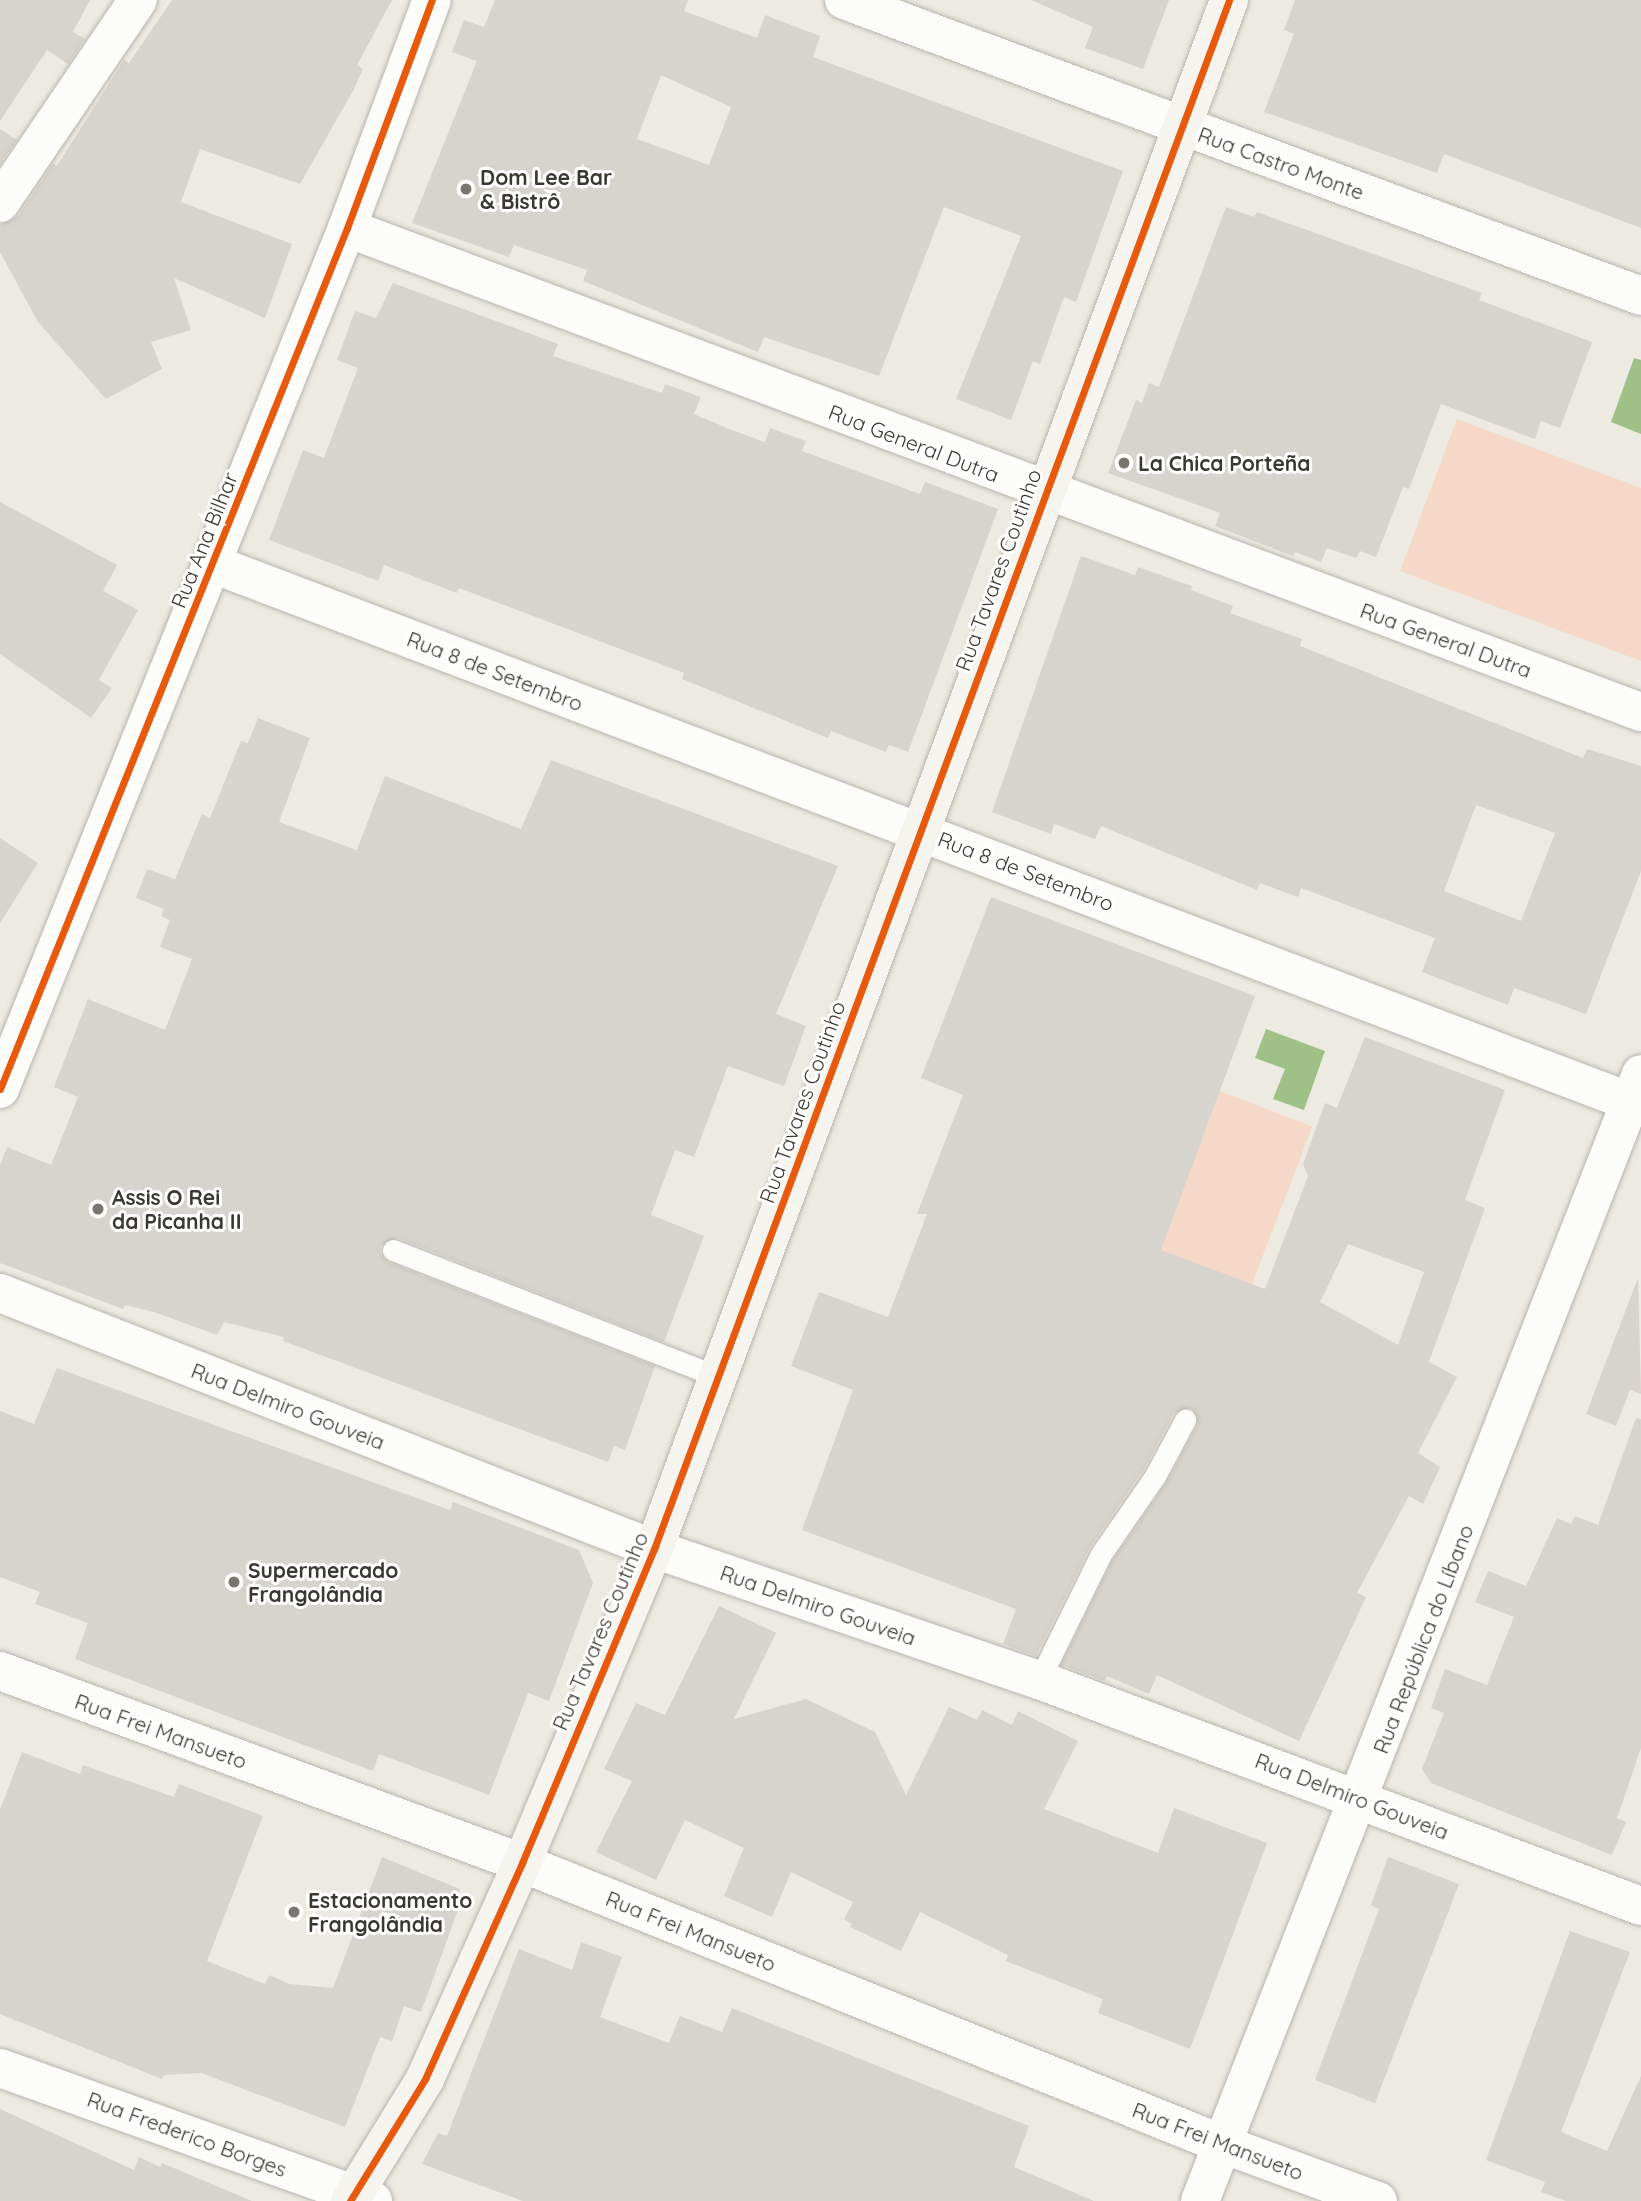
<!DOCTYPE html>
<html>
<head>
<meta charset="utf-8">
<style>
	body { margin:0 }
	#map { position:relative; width:1641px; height:2201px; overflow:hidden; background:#edeae1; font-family:Quicksand,sans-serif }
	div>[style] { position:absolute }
	.green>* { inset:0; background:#f6d8c8; transform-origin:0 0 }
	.water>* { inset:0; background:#9fc087 }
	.building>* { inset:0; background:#d7d3cd }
	.roads { filter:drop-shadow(0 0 2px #b7b5ae) drop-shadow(0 0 2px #b7b5ae) }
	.lane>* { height:21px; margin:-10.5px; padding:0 10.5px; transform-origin:10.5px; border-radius:10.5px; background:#fcfcfa }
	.street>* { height:38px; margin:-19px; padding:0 19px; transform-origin:19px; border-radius:19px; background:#fcfcfa }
	.secondary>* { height:38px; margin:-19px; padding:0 19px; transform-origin:19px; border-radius:19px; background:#f5f4ef }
	.cycleway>* { height:7px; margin:-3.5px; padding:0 3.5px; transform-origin:3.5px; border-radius:3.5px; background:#e8590c }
	.dots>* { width:19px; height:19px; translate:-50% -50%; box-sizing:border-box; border:4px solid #fff; border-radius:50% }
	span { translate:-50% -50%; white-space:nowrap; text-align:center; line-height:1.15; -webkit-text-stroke:6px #fff; paint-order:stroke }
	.street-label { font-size:21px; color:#3a3832 }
	.poi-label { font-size:21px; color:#3a3832; font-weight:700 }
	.left { translate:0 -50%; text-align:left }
</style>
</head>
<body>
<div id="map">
	<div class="green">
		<i style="clip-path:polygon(1457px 419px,1641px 488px,1641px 661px,1400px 571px)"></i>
		<i style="left:1220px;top:1091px;width:99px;height:170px;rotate:21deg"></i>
	</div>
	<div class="water">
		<i style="clip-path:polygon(1634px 358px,1641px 360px,1641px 434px,1611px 422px)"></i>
		<i style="clip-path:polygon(1266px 1029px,1325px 1051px,1304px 1110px,1273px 1099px,1285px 1069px,1255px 1058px)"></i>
	</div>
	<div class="building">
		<i style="clip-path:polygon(0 0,90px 0,73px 32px,85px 39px,68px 64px,47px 50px,0 121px)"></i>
		<i style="clip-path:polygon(172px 0,392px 0,357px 65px,363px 69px,354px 89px,300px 184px,200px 149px,181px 202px,292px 244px,265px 318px,174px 278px,191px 330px,151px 342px,162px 369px,106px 399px,38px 322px,0 252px,0 225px,18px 216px,53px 164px,57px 166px,124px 60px,129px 63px)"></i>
		<i style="clip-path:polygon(evenodd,495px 0,688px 0,684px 11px,757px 38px,765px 15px,820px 36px,813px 57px,1123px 171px,1076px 302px,1064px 297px,1040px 364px,1033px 361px,1011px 420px,956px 399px,1021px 236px,944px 207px,879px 376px,764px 337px,758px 352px,583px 281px,587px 270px,514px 245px,509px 257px,412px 223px,477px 61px,452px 52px,464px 20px,484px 27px,495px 0,661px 75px,731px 107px,709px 165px,637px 139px,661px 75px)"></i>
		<i style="clip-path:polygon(1031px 0,1169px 0,1143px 69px,1085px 48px,1093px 27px)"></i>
		<i style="clip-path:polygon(1295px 0,1641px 0,1641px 228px,1444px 154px,1437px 173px,1264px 112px,1294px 34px,1284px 30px)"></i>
		<i style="clip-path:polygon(0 129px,17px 140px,0 164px)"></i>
		<i style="clip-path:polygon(1226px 207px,1254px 217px,1257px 212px,1482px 293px,1479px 300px,1592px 342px,1560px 428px,1541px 421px,1535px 439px,1441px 404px,1409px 489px,1403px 487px,1376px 557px,1360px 551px,1356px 558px,1327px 548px,1321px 562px,1295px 552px,1293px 556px,1215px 526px,1220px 513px,1108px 473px,1136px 400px,1142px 403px,1149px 383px,1159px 387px)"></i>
		<i style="clip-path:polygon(393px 283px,558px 344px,553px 356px,662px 393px,665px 384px,701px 397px,694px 414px,729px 429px,765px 442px,770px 428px,806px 441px,802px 451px,920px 494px,925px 482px,998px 509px,908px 752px,889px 745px,886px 752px,831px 731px,828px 738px,682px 679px,684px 673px,459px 588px,457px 593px,384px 565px,378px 581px,269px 540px,303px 450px,324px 458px,358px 368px,337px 360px,355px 311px,376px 318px)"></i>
		<i style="clip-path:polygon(0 502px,117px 565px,103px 591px,138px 610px,99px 680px,112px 688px,91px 718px,0 654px)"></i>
		<i style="clip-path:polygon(evenodd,1081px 556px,1135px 575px,1138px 567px,1192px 586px,1191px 590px,1233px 606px,1230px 613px,1302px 639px,1300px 646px,1583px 758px,1587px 749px,1641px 766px,1641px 871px,1586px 1014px,1514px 988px,1508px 1005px,1422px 972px,1435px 938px,1301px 888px,1298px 897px,1260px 883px,1257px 890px,1101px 826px,1095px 839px,1054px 824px,1051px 834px,992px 812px,1081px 556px,1476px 805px,1555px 833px,1521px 921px,1444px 891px,1476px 805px)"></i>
		<i style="clip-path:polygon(258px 718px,310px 738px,279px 822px,357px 850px,385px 776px,521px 829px,551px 760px,838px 866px,776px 1014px,806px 1026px,784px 1086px,728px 1066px,694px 1157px,675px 1150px,651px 1215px,704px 1236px,664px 1342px,398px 1238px,381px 1245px,380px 1253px,388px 1262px,655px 1366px,625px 1450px,614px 1446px,608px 1462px,283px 1341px,284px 1337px,224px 1322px,217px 1335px,154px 1312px,125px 1305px,123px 1309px,0 1263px,0 1165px,7px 1147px,51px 1165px,78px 1097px,54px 1087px,88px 999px,165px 1030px,192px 959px,160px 947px,170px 920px,161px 916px,164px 909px,136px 898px,147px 869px,175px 879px,202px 814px,210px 818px,241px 741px,248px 743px)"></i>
		<i style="clip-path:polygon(0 838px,38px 863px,0 923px)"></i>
		<i style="clip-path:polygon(evenodd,991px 897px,1255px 996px,1161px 1250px,1265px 1289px,1308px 1176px,1303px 1164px,1325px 1103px,1337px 1108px,1365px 1037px,1505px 1090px,1465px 1200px,1485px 1208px,1429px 1362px,1457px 1377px,1418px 1453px,1440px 1467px,1423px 1504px,1409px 1496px,1357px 1593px,1366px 1597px,1299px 1741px,1157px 1675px,1149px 1694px,1107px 1676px,1105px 1681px,1061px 1665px,1112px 1561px,1166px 1483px,1197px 1426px,1196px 1414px,1191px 1408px,1174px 1413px,1144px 1469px,1090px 1547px,1036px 1656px,1003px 1644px,1016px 1609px,802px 1530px,853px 1390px,791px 1366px,819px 1292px,888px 1317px,927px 1214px,917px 1214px,963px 1095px,921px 1078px,991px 897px,1348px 1244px,1424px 1272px,1398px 1345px,1320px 1302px,1348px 1244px)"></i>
		<i style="clip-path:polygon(1638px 1278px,1641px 1394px,1630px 1390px,1616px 1426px,1586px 1414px)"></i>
		<i style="clip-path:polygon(57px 1368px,450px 1510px,453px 1502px,579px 1550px,593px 1583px,549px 1701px,528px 1693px,489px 1795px,379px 1754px,373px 1771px,75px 1659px,88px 1623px,35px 1604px,40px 1592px,0 1577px,0 1411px,34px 1424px)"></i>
		<i style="clip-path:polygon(1636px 1418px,1641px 1419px,1641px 1748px,1617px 1818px,1626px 1822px,1612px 1855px,1431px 1783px,1422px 1769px,1444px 1713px,1431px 1708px,1445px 1669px,1487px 1685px,1514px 1617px,1475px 1602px,1488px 1571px,1526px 1586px,1557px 1518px,1571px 1524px,1575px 1516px,1598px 1525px)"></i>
		<i style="clip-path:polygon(719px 1606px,776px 1633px,734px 1719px,806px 1699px,875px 1732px,906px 1795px,949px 1707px,977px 1720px,982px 1710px,1012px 1725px,1018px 1711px,1078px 1741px,1044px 1809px,1158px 1853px,1174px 1808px,1267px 1843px,1190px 2049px,1098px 2013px,1103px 1999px,1006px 1961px,1008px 1955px,920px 1912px,901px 1951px,850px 1927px,852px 1924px,844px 1919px,853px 1902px,791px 1872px,772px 1917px,724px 1896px,744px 1848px,685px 1820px,656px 1880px,596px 1852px,632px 1781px,604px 1769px,636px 1703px,665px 1715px)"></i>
		<i style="clip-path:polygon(22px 1752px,80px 1774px,83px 1765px,174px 1797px,179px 1784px,263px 1816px,207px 1961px,265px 1984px,269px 1975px,289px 1984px,333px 1988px,382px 1857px,460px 1889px,457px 1896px,462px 1899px,421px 2012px,404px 2006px,392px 2041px,380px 2037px,345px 2127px,201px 2073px,164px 2075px,162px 2079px,0 2014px,0 1810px)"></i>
		<i style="clip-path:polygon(1388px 1857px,1459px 1884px,1375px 2103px,1315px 2080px,1379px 1909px,1371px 1905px)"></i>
		<i style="clip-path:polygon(1570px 1931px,1630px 1952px,1561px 2132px,1607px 2151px,1641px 2076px,1641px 2201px,1566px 2201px,1541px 2192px,1545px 2182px,1486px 2160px)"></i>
		<i style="clip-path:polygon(581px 1942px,622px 1957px,600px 2017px,669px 2043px,680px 2016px,722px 2032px,732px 2008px,1029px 2126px,1014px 2167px,1094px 2201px,523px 2201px,422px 2164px,438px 2133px,447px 2136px,519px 1949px,572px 1970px)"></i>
		<i style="clip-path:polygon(0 2109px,134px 2170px,139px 2157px,160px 2167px,162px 2163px,252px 2201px,0 2201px)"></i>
	</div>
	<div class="roads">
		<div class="lane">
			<i style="left:393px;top:1250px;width:349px;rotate:21.3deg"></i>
			<i style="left:1039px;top:1680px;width:140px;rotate:-63.8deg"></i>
			<i style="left:1101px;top:1554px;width:95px;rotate:-55.3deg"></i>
			<i style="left:1155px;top:1476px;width:64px;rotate:-61.8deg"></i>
		</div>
		<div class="street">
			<i style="left:844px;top:0;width:850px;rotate:20.37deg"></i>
			<i style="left:0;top:203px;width:245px;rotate:-55.8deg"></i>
			<i style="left:347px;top:228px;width:1382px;rotate:20.51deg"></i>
			<i style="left:213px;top:564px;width:1527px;rotate:20.78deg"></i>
			<i style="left:0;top:1089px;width:928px;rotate:-68.05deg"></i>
			<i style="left:347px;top:228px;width:243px;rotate:-69.6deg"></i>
			<i style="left:0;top:1293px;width:702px;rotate:21.38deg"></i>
			<i style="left:654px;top:1549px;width:407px;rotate:18.8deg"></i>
			<i style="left:1039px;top:1680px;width:643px;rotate:20.58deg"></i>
			<i style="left:0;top:1671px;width:556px;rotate:20.19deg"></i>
			<i style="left:522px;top:1863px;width:754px;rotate:21.87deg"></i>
			<i style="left:1222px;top:2144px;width:166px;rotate:20.1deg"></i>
			<i style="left:0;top:2068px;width:396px;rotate:19.6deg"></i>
			<i style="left:1200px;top:2201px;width:1210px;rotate:-68.63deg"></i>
		</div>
		<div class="secondary">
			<i style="left:350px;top:2201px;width:143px;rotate:-58.4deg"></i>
			<i style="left:425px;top:2079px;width:237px;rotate:-65.8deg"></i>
			<i style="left:522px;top:1863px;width:341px;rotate:-67.2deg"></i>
			<i style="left:654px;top:1549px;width:1652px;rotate:-69.63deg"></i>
		</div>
	</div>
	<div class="cycleway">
		<i style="left:0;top:1089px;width:928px;rotate:-68.05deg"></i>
		<i style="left:347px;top:228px;width:243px;rotate:-69.6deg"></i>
		<i style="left:350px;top:2201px;width:143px;rotate:-58.4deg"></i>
		<i style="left:425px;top:2079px;width:237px;rotate:-65.8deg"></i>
		<i style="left:522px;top:1863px;width:341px;rotate:-67.2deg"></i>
		<i style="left:654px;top:1549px;width:1652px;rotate:-69.63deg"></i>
	</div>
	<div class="dots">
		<i style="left:466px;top:189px;background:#79766f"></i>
		<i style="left:1124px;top:463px;background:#79766f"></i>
		<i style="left:98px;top:1209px;background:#79766f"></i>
		<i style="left:234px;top:1582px;background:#79766f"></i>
		<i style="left:294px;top:1912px;background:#79766f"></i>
	</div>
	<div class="street-label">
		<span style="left:1281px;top:163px;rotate:20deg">Rua Castro Monte</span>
		<span style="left:914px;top:443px;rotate:21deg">Rua General Dutra</span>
		<span style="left:204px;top:540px;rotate:-68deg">Rua Ana Bilhar</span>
		<span style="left:998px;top:570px;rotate:-70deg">Rua Tavares Coutinho</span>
		<span style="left:1446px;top:640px;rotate:20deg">Rua General Dutra</span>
		<span style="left:495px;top:671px;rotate:21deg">Rua 8 de Setembro</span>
		<span style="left:1026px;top:871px;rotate:21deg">Rua 8 de Setembro</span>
		<span style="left:802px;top:1102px;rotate:-70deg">Rua Tavares Coutinho</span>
		<span style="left:288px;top:1406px;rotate:21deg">Rua Delmiro Gouveia</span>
		<span style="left:818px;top:1605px;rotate:19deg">Rua Delmiro Gouveia</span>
		<span style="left:600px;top:1631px;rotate:-67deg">Rua Tavares Coutinho</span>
		<span style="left:1423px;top:1639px;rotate:-69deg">Rua República do Líbano</span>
		<span style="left:161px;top:1731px;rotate:20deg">Rua Frei Mansueto</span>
		<span style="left:1352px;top:1796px;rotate:21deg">Rua Delmiro Gouveia</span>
		<span style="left:691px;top:1931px;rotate:22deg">Rua Frei Mansueto</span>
		<span style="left:187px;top:2134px;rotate:20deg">Rua Frederico Borges</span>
		<span style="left:1218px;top:2141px;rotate:21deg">Rua Frei Mansueto</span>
	</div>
	<div class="poi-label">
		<span class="left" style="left:480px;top:189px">Dom Lee Bar<br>&amp; Bistrô</span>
		<span class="left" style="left:1138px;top:463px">La Chica Porteña</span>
		<span class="left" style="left:112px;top:1209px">Assis O Rei<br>da Picanha II</span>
		<span class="left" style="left:248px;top:1582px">Supermercado<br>Frangolândia</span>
		<span class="left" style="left:308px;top:1912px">Estacionamento<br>Frangolândia</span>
	</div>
</div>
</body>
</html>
